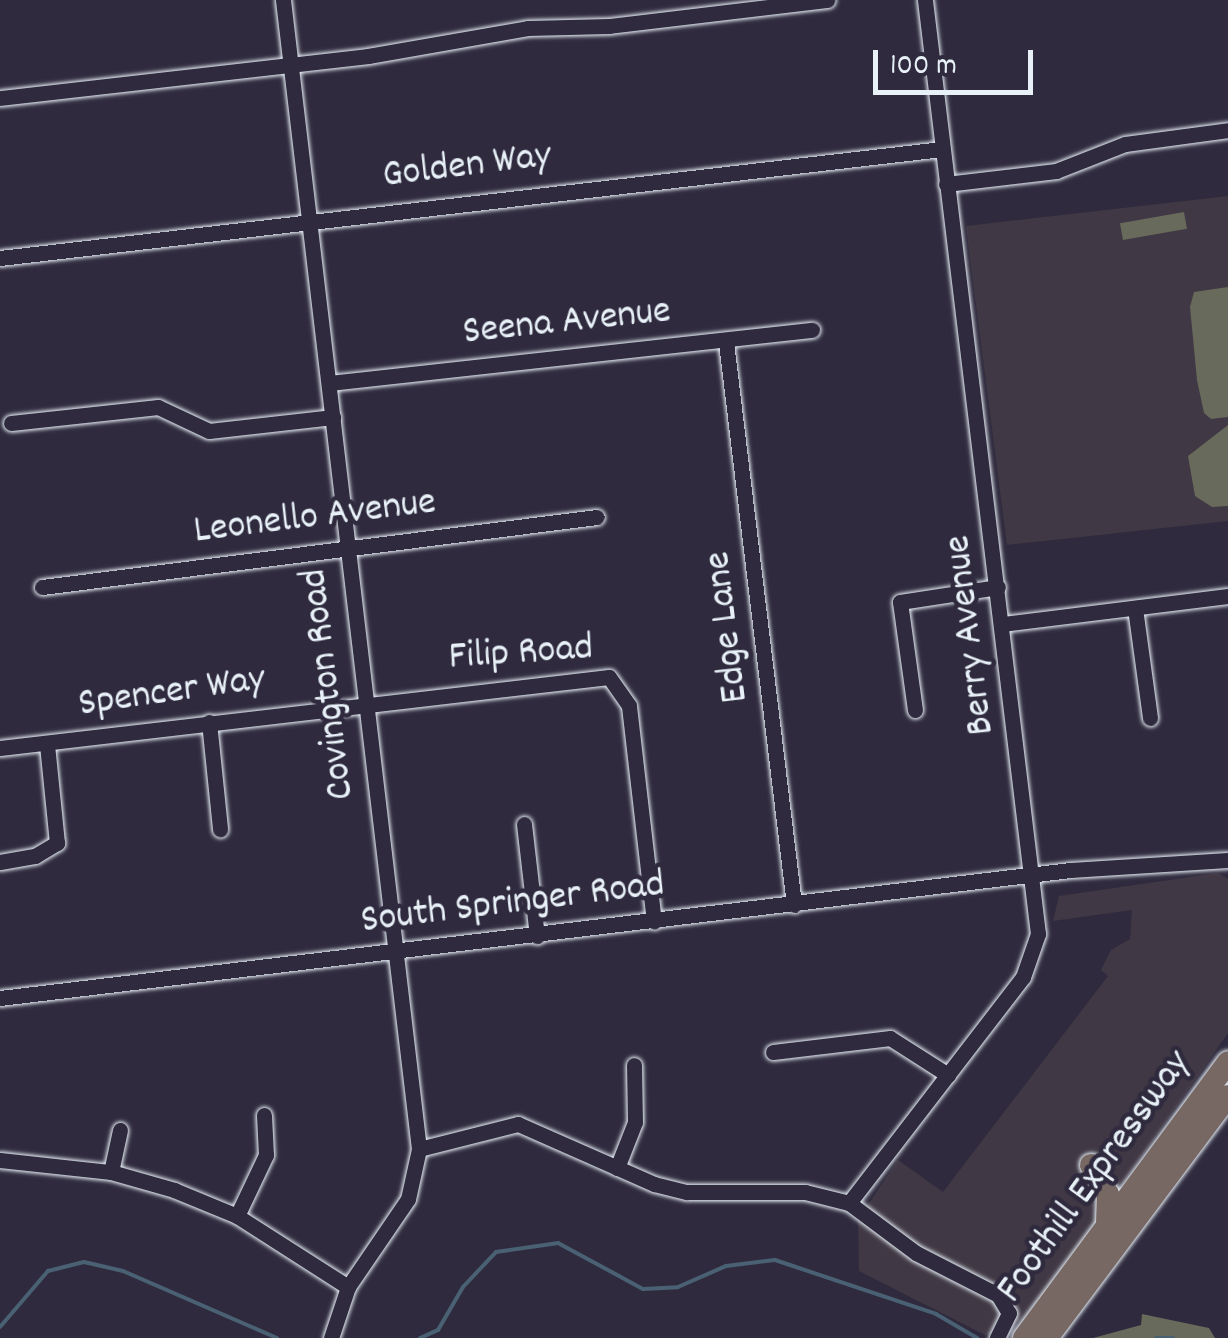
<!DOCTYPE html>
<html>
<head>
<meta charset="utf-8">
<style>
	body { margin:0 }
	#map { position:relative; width:1228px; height:1338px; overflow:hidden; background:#2f2a3d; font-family:Dekko,sans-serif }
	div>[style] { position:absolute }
	.built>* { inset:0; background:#403844 }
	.green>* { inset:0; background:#686a5b; transform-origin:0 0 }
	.stream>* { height:4px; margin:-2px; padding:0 2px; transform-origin:2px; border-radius:2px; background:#496173 }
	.roads { filter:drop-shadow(0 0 2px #e8f1f8) drop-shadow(0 0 2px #e8f1f8) }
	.minor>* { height:15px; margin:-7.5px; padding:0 7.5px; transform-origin:7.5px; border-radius:7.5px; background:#2f2a3d }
	.highway>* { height:22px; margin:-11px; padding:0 11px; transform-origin:11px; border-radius:11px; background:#776864 }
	span { translate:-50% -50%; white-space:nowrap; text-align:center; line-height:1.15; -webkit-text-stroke:9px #2f2a3d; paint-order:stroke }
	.street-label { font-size:40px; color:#e8f1f8 }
	.scale { position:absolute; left:873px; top:50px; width:160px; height:45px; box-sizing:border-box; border:5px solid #e8f1f8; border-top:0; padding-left:12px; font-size:30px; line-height:35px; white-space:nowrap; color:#e8f1f8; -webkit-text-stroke:8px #2f2a3d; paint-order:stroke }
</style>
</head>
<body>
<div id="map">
	<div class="built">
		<i style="clip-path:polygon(1228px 196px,1228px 521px,1007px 545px,966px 226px)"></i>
		<i style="clip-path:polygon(1218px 873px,1228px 879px,1228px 1033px,1028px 1318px,985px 1335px,859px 1271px,858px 1220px,898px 1160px,943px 1192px,1108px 976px,1101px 970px,1111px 950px,1130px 939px,1132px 910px,1053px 921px,1059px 896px)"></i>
	</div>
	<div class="green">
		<i style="left:1184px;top:212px;width:17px;height:65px;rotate:80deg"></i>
		<i style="clip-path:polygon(1228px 287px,1228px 417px,1211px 419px,1204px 413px,1197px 380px,1190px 307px,1194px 292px)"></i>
		<i style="clip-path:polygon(1228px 425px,1228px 506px,1212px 507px,1195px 496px,1188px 456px)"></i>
		<i style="clip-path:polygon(1142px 1314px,1209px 1328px,1215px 1338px,1093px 1338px,1141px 1325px)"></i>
	</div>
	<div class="stream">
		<i style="left:0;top:1327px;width:74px;rotate:-49.4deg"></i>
		<i style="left:48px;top:1271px;width:37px;rotate:-14deg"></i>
		<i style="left:84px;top:1262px;width:40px;rotate:13deg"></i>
		<i style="left:123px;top:1271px;width:168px;rotate:23.5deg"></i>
		<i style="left:420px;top:1338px;width:20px;rotate:-24deg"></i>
		<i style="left:438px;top:1330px;width:50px;rotate:-59.8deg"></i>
		<i style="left:463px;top:1287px;width:48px;rotate:-46.7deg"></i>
		<i style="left:496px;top:1252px;width:63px;rotate:-8.3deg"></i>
		<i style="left:558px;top:1243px;width:97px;rotate:28.4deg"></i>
		<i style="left:643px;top:1289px;width:35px;rotate:-3deg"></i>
		<i style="left:678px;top:1287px;width:52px;rotate:-23.6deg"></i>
		<i style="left:726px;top:1266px;width:49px;rotate:-7deg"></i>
		<i style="left:775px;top:1260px;width:170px;rotate:18.5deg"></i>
		<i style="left:936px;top:1314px;width:48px;rotate:30.3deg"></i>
		<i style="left:1156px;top:1338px;width:17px"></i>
	</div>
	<div class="roads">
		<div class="minor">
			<i style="left:283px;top:0;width:1157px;rotate:83.25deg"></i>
			<i style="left:419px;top:1149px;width:51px;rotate:102.4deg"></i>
			<i style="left:408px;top:1199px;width:107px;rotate:124.3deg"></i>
			<i style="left:348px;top:1287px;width:54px;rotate:108.4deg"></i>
			<i style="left:0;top:98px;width:370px;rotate:-6.5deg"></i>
			<i style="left:368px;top:56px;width:162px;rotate:-9.9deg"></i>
			<i style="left:528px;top:28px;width:81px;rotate:-1.4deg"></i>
			<i style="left:609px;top:26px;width:220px;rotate:-6.8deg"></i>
			<i style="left:946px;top:184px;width:111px;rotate:-6.7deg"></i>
			<i style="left:1056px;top:171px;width:74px;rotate:-21.4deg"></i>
			<i style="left:1125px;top:144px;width:104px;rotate:-7.7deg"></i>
			<i style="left:0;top:258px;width:948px;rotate:-6.6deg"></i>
			<i style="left:726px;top:342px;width:567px;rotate:83.11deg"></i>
			<i style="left:330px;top:383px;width:485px;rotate:-6.3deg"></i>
			<i style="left:11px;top:423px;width:148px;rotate:-6.2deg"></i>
			<i style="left:158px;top:407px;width:56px;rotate:25.2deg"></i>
			<i style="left:209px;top:431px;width:125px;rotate:-6.4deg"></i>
			<i style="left:42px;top:587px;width:559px;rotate:-7.19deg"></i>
			<i style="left:1135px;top:608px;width:111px;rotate:82.2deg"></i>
			<i style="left:1003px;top:624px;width:227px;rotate:-7.1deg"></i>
			<i style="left:915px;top:710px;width:109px;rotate:-97.9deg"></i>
			<i style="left:900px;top:602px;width:99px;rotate:-8.7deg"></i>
			<i style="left:209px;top:722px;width:108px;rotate:84.1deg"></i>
			<i style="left:0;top:748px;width:613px;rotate:-6.65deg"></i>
			<i style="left:609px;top:677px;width:35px;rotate:55deg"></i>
			<i style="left:629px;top:706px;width:217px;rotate:83.4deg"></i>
			<i style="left:524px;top:824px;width:113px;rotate:83.4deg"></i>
			<i style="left:0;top:862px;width:36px;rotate:-10deg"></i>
			<i style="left:35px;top:856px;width:26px;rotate:-31deg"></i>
			<i style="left:57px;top:843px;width:100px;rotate:-95.8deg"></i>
			<i style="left:0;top:998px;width:1078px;rotate:-6.82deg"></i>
			<i style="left:1070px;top:870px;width:158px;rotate:-3.6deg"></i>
			<i style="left:773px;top:1052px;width:118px;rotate:-6.8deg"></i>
			<i style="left:890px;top:1038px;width:69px;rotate:32.5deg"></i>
			<i style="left:419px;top:1149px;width:102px;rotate:-14.2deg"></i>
			<i style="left:518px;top:1124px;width:149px;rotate:23.8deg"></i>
			<i style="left:654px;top:1184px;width:34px;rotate:14deg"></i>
			<i style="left:687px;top:1192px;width:118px"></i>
			<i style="left:805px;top:1192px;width:45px;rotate:14deg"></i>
			<i style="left:849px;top:1203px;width:84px;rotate:36.7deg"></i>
			<i style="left:916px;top:1253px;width:92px;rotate:27.1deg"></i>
			<i style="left:998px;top:1295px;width:21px;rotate:59deg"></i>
			<i style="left:1009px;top:1313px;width:28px;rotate:116deg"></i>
			<i style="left:0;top:1160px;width:112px;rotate:6.2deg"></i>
			<i style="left:111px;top:1172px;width:66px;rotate:15.9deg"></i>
			<i style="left:174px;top:1190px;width:68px;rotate:22.4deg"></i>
			<i style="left:237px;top:1216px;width:132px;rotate:32.6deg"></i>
			<i style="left:617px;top:1168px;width:49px;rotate:-68.6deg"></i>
			<i style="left:635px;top:1122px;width:57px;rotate:-91deg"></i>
			<i style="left:111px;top:1172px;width:43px;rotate:-77.9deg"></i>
			<i style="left:849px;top:1203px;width:285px;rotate:-52.4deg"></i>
			<i style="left:1023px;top:977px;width:46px;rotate:-70.8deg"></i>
			<i style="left:1038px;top:934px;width:941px;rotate:-96.9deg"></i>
			<i style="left:237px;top:1216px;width:68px;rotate:-64.6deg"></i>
			<i style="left:266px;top:1155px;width:40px;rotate:-92.9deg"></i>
		</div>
		<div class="highway">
			<i style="left:1091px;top:1165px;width:34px;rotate:60deg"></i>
			<i style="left:1108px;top:1194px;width:32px;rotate:92deg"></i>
			<i style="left:1024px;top:1338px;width:343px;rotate:-53.5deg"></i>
			<i style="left:1047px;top:1338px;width:302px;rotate:-53.2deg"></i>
		</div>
	</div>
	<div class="street-label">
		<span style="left:467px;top:168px;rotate:-7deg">Golden Way</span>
		<span style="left:567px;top:324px;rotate:-6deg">Seena Avenue</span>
		<span style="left:315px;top:519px;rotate:-7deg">Leonello Avenue</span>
		<span style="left:729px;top:627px;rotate:-97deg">Edge Lane</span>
		<span style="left:972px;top:635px;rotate:-97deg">Berry Avenue</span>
		<span style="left:521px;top:655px;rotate:-4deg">Filip Road</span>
		<span style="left:330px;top:684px;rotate:-97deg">Covington Road</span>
		<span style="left:172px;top:694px;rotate:-8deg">Spencer Way</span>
		<span style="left:513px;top:905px;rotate:-7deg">South Springer Road</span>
		<span style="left:1096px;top:1178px;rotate:-54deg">Foothill Expressway</span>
	</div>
	<div class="scale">100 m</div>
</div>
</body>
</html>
